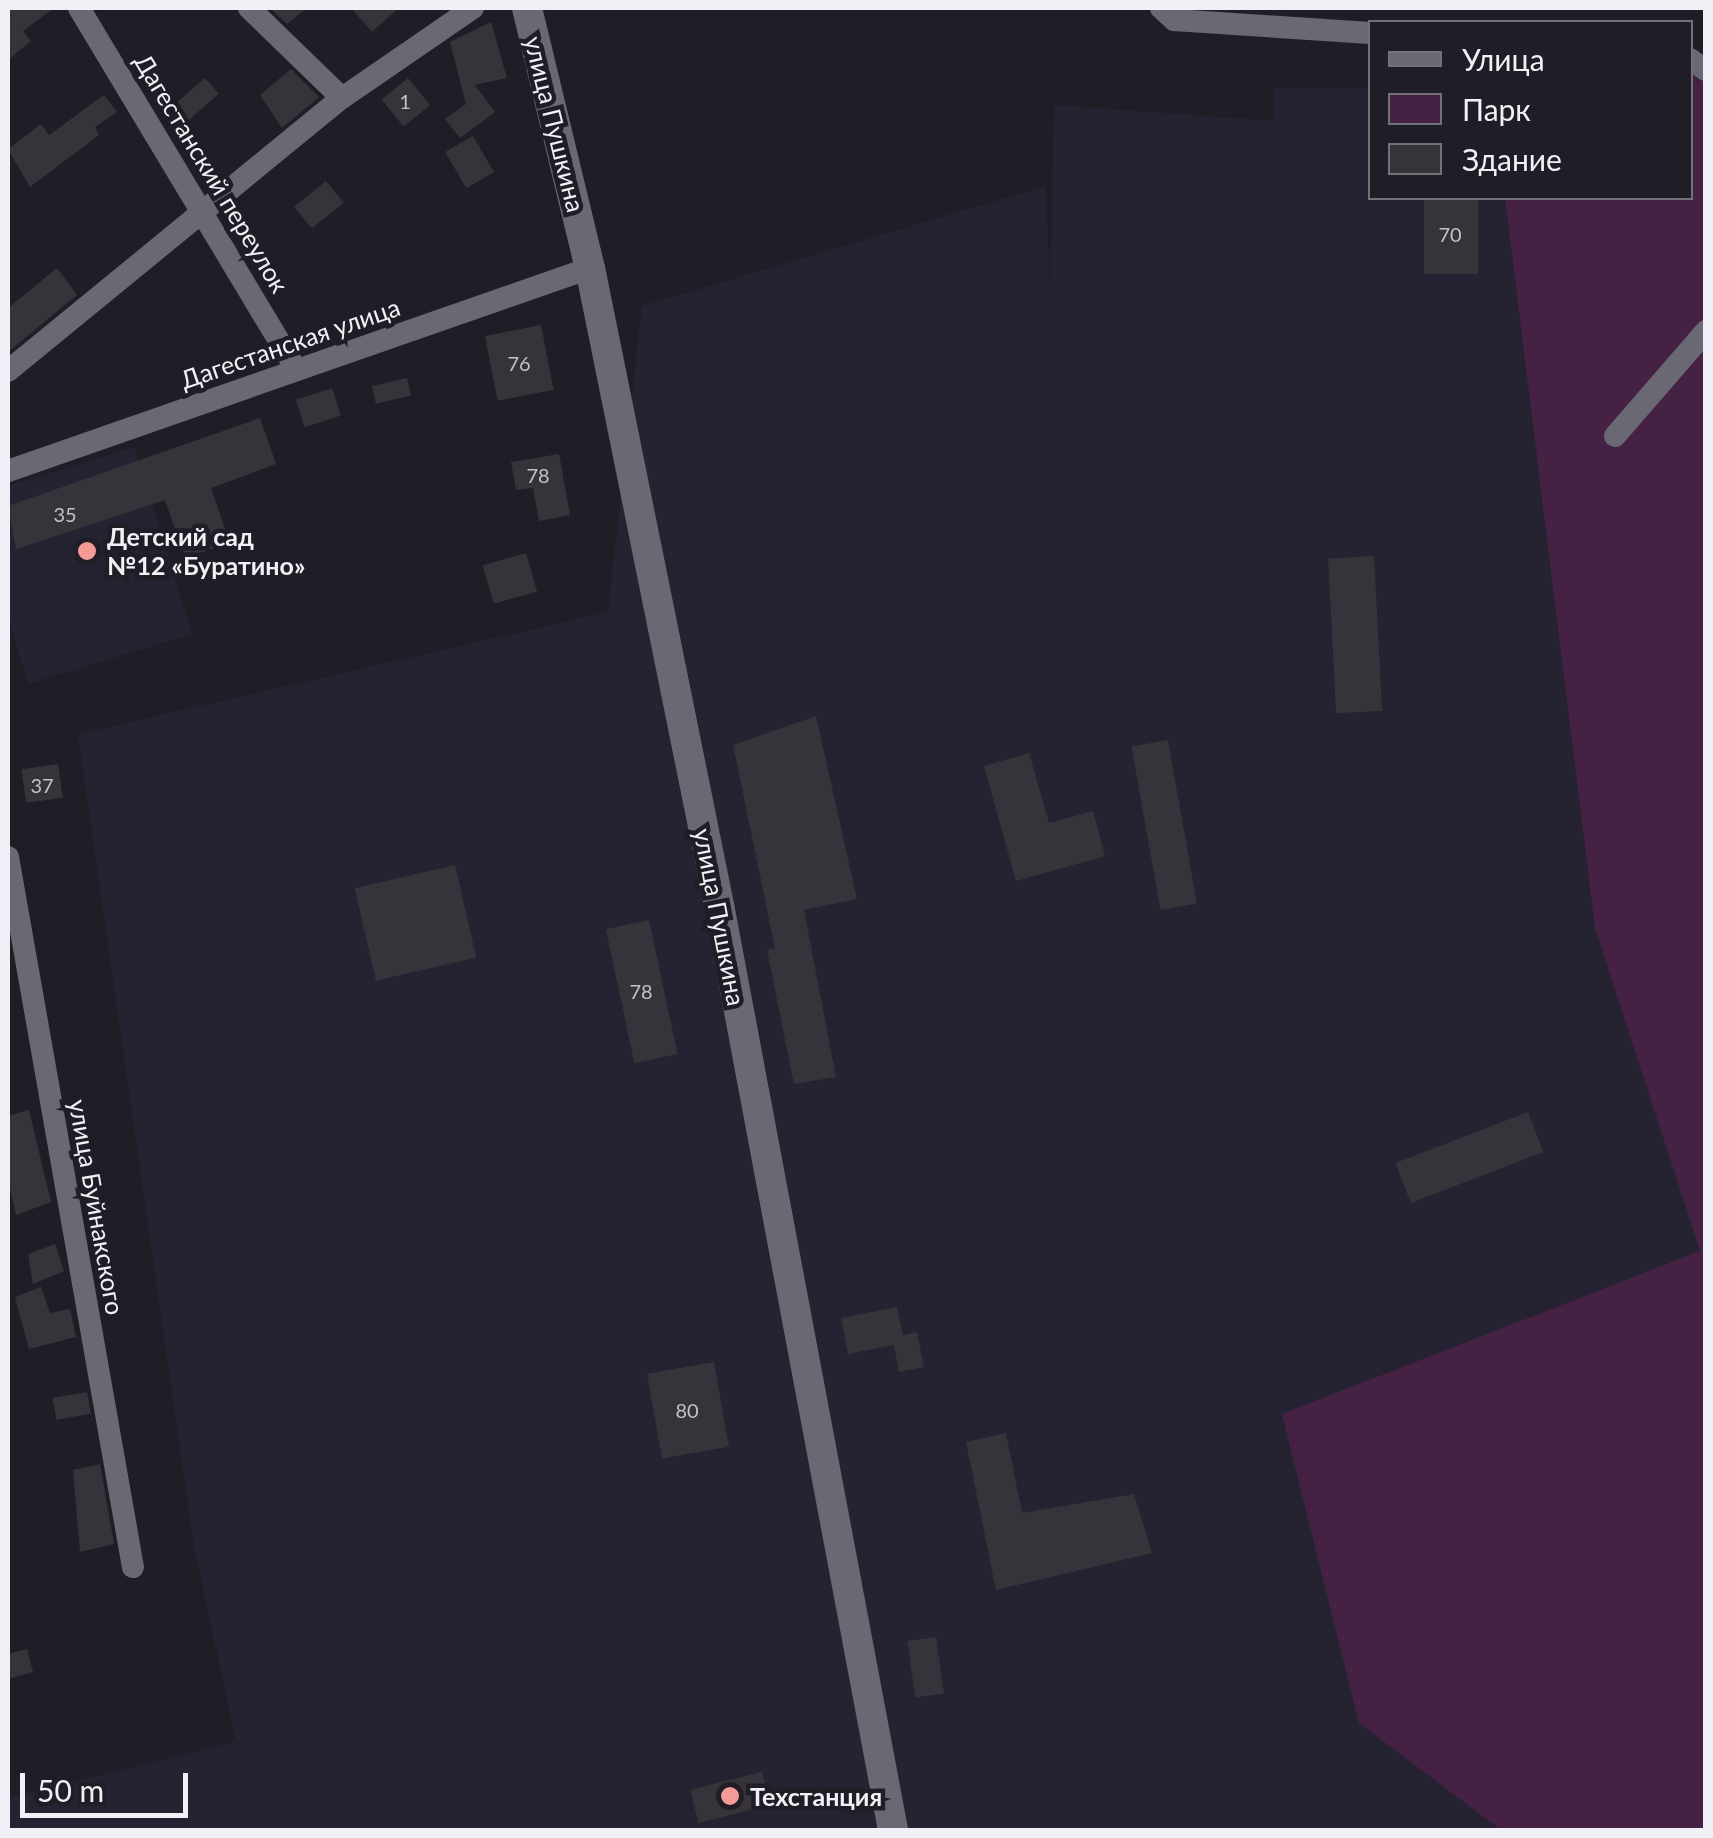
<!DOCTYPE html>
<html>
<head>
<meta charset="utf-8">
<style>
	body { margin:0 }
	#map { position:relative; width:1713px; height:1838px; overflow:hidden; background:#1f1e26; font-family:Lato,sans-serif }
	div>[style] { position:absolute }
	.built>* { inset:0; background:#252331 }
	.green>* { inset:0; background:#452144 }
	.building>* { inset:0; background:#37333b; transform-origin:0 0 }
	.street>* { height:22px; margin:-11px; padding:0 11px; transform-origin:11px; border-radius:11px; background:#6a6973 }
	.secondary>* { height:30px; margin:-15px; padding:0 15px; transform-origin:15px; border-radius:15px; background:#6a6973 }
	.dots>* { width:28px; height:28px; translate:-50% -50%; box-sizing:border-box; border:5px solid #1f1e26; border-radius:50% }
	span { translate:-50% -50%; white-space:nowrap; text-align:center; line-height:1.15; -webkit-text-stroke:9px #1f1e26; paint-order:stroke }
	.number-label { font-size:20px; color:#c2c1c7 }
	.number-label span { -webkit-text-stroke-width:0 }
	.street-label { font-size:25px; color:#f1f0f6 }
	.poi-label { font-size:25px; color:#f1f0f6; font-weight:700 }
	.left { translate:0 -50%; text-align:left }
	.frame { position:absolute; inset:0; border:10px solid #f1f0f6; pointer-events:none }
	.legend { position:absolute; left:1368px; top:20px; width:325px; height:180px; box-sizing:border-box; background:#1f1e26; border:2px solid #737279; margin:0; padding:12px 18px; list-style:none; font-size:30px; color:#f1f0f6 }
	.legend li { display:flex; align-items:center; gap:20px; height:50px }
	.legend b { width:50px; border:2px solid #737279 }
	.scale { position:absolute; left:20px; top:1773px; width:168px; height:45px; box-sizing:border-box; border:5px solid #f1f0f6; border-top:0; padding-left:12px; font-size:30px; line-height:35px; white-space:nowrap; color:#f1f0f6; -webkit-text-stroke:8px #1f1e26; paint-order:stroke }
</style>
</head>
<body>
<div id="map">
	<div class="built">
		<i style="clip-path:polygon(1274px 87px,1370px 88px,1370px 198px,1512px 198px,1705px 1260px,1548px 1830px,8px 1830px,8px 1798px,236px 1741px,194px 1547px,78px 734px,608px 612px,642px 306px,1046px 186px,1050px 294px,1054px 105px,1274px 121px)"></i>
		<i style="clip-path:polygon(135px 447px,192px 634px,28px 684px,8px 616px,8px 486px)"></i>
	</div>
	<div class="green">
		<i style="clip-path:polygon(1705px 69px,1705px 1830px,1501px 1830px,1359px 1723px,1282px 1414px,1700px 1251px,1595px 928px,1505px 198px,1690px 198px,1691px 70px)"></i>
	</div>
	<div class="building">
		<i style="clip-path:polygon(8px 8px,54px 8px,23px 31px,31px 41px,8px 60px)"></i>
		<i style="clip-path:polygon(270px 8px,307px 8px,287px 24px)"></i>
		<i style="clip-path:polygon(351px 8px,399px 8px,372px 32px)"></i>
		<i style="clip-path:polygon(491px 22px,507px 78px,475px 85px,495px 112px,460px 138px,445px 119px,466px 104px,450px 42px)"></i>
		<i style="clip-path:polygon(291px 69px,319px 97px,282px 128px,260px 95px)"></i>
		<i style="left:205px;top:78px;width:21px;height:52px;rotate:49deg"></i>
		<i style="left:408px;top:78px;width:35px;height:34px;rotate:51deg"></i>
		<i style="clip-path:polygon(104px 95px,117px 112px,95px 127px,99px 135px,30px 187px,8px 149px,41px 124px,49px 135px)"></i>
		<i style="left:473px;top:136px;width:42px;height:32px;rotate:60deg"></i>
		<i style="left:326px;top:181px;width:28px;height:41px;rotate:51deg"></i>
		<i style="left:1424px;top:198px;width:54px;height:76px"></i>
		<i style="clip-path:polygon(57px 268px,77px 295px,8px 352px,8px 308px)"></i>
		<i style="left:541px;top:325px;width:66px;height:57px;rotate:79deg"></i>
		<i style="left:407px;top:378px;width:18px;height:36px;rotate:77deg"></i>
		<i style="left:332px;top:388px;width:29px;height:38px;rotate:72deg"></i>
		<i style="clip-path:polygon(260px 418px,276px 464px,211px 488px,230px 543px,185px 558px,165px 500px,16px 549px,8px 506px)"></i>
		<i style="clip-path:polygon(559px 454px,570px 515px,539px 521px,533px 488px,516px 490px,511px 462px)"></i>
		<i style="left:526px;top:553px;width:40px;height:45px;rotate:74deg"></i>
		<i style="left:1374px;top:556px;width:155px;height:46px;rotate:87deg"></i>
		<i style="clip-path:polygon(816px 716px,857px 899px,804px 910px,836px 1077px,794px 1084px,767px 950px,775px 948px,733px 745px)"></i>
		<i style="left:1168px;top:740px;width:166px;height:37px;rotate:80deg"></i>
		<i style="clip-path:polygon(1029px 753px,1049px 823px,1093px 811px,1105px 856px,1016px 881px,984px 766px)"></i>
		<i style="left:58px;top:764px;width:34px;height:37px;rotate:82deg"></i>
		<i style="left:455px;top:865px;width:95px;height:103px;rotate:77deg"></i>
		<i style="left:649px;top:920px;width:137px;height:44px;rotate:78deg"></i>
		<i style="clip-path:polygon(29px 1110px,51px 1202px,16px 1215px,8px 1180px,8px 1116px)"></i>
		<i style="left:1528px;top:1112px;width:43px;height:142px;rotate:69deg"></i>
		<i style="clip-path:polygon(55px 1244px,64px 1271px,33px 1284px,28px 1254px)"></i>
		<i style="clip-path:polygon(41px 1287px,50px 1313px,70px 1309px,76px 1337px,29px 1349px,15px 1297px)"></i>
		<i style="clip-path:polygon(897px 1307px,903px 1335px,917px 1332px,924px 1367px,899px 1372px,894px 1345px,848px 1354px,841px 1318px)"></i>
		<i style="left:714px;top:1362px;width:86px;height:68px;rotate:80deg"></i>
		<i style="left:87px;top:1392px;width:22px;height:35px;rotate:80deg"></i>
		<i style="clip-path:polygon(1006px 1433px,1022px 1513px,1134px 1494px,1152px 1553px,996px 1590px,966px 1442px)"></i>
		<i style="clip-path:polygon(100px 1464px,114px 1544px,80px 1552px,73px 1470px)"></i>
		<i style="left:936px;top:1637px;width:57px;height:29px;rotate:82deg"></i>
		<i style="clip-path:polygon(27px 1649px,33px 1672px,8px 1679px,8px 1654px)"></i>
		<i style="left:762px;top:1772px;width:34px;height:74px;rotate:76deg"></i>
	</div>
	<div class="street">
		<i style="left:79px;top:8px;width:421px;rotate:59deg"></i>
		<i style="left:249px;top:8px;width:129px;rotate:44.1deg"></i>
		<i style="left:1161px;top:8px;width:18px;rotate:43deg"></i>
		<i style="left:1174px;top:20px;width:196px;rotate:3.8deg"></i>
		<i style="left:1690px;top:59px;width:19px;rotate:35deg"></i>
		<i style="left:8px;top:371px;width:431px;rotate:-39.3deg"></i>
		<i style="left:342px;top:98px;width:159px;rotate:-34.5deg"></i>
		<i style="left:1615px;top:436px;width:139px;rotate:-49.1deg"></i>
		<i style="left:8px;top:471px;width:616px;rotate:-19.23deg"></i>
		<i style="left:8px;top:857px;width:721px;rotate:80.02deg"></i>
	</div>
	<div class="secondary">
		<i style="left:527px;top:8px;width:268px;rotate:76.4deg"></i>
		<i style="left:590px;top:268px;width:655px;rotate:78.55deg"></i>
		<i style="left:720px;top:910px;width:936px;rotate:79.35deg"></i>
	</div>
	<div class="dots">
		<i style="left:87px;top:551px;background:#f59b97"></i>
		<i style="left:730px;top:1796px;background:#f59b97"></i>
	</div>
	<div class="number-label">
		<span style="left:405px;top:101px">1</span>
		<span style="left:1450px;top:234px">70</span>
		<span style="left:519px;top:363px">76</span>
		<span style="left:538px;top:475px">78</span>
		<span style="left:65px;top:514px">35</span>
		<span style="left:42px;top:785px">37</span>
		<span style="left:641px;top:991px">78</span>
		<span style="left:687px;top:1410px">80</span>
	</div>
	<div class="street-label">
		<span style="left:555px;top:124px;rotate:76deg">улица Пушкина</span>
		<span style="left:212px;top:173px;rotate:59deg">Дагестанский переулок</span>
		<span style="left:290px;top:343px;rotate:-19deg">Дагестанская улица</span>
		<span style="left:720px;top:917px;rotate:79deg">улица Пушкина</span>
		<span style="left:97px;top:1207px;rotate:80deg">улица Буйнакского</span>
	</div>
	<div class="poi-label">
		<span class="left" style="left:107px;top:551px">Детский сад<br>№12 «Буратино»</span>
		<span class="left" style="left:750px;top:1796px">Техстанция</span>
	</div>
	<div class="frame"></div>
	<ul class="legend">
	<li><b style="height:12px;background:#6a6973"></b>Улица</li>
	<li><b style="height:28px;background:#452144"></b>Парк</li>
	<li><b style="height:28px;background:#37333b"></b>Здание</li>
	</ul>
	<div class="scale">50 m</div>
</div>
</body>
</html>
